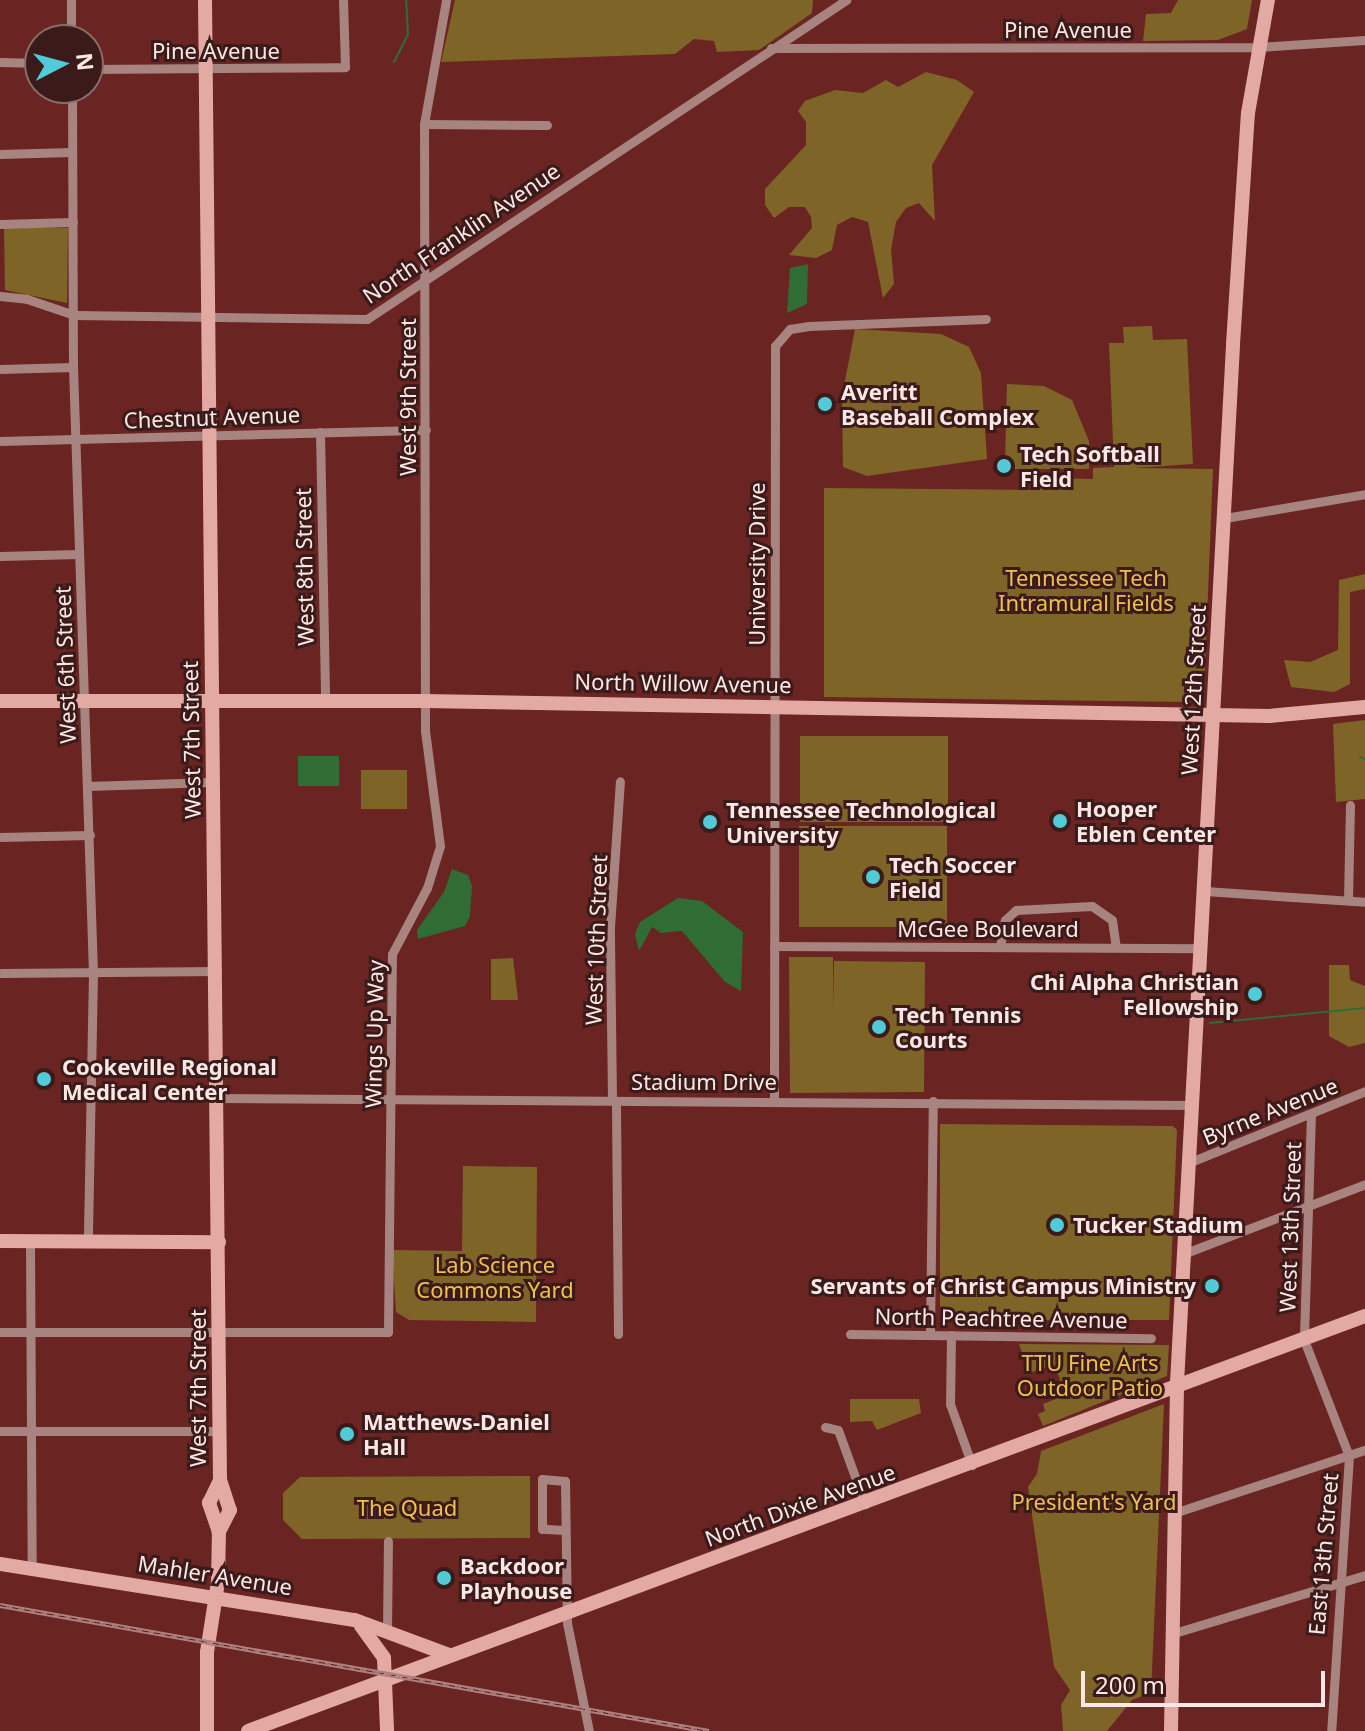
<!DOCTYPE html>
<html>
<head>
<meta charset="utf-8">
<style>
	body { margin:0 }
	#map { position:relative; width:1365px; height:1731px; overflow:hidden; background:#6a2422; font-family:"Noto Sans",sans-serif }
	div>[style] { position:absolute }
	.green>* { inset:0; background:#7f6427; transform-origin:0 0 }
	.water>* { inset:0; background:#2f6d34; transform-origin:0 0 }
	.stream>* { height:2px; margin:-1px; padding:0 1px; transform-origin:1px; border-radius:1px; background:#2f6d34 }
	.street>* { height:9px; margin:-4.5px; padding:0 4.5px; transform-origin:4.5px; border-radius:4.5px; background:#a88480 }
	.secondary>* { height:14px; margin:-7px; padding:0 7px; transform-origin:7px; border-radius:7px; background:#e3aaa4 }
	.rail>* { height:5px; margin-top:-2.5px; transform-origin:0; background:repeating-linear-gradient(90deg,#3b1b19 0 6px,#ae807e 0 12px); box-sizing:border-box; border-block:2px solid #ae807e }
	.dots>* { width:22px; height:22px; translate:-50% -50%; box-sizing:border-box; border:4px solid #3b1b19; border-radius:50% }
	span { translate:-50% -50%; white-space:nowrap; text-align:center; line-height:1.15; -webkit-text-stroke:6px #3b1b19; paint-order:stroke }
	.street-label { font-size:22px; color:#fbe8e6 }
	.poi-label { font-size:22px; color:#fbe8e6; font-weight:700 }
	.left { translate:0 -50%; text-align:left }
	.right { translate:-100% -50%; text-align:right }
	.park-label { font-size:22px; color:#f0c04f }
	.north { position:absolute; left:24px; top:24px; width:80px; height:80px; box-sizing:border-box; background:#3b1b19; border:2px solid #886d6b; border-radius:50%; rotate:84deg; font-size:22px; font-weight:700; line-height:32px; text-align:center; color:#fbe8e6 }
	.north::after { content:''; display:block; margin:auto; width:28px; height:36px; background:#52cbd8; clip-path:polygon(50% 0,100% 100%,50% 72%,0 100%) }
	.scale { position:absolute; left:1081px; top:1671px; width:244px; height:36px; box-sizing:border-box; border:4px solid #fbe8e6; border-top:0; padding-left:10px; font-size:24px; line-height:28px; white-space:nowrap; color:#fbe8e6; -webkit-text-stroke:6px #3b1b19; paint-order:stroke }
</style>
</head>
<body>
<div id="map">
	<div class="green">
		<i style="clip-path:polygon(455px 0,813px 0,812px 13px,759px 50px,717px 52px,714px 41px,694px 39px,675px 54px,441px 62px)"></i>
		<i style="clip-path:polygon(1178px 0,1252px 0,1247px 29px,1218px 40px,1143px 41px,1146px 14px,1171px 13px)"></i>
		<i style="clip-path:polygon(926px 72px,957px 80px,974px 92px,932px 165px,935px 221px,919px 203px,906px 208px,896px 222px,891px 250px,894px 284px,883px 298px,868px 222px,852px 217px,837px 225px,832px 250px,816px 258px,789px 255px,812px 228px,811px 217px,805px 207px,789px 207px,774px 218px,765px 205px,765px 189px,806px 145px,806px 122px,798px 111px,805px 101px,835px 90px,863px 93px,886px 80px,898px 87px)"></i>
		<i style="clip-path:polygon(4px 227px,68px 228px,67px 303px,5px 290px)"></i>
		<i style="clip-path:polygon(1152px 326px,1153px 340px,1187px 339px,1193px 464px,1135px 468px,1213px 469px,1204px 693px,1189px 702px,824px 697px,824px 488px,1036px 490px,1037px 478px,1093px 479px,1093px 468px,1114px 467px,1109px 343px,1124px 343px,1123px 327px)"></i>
		<i style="clip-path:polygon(855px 329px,941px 334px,969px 347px,981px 373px,987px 459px,867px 476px,843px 467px,842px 396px)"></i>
		<i style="clip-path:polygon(1007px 384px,1044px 386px,1072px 400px,1089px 441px,1089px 469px,1013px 469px,1005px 461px)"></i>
		<i style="clip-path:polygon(1365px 574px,1365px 589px,1350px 592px,1350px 684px,1334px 692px,1291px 687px,1284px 660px,1310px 662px,1338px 650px,1339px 580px)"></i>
		<i style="clip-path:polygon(1365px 720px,1365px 799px,1336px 802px,1333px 724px)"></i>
		<i style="left:800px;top:736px;width:148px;height:86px"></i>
		<i style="left:407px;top:770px;width:39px;height:46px;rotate:90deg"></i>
		<i style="left:947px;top:826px;width:101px;height:148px;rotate:90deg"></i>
		<i style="clip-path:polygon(789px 957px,833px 957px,833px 1010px,834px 961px,925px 962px,924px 1092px,790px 1093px)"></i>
		<i style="clip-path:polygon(513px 958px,518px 1000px,491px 1000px,491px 959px)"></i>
		<i style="clip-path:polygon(1329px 965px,1349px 965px,1350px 980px,1365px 986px,1365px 1043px,1349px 1047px,1329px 1036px)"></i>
		<i style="clip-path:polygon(940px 1124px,1173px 1126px,1177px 1130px,1169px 1320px,940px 1320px)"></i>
		<i style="clip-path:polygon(463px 1166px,537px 1167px,536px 1322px,409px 1320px,396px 1312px,392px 1250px,462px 1251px)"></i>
		<i style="clip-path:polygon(1019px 1344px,1169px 1345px,1167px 1376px,1043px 1426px,1038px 1414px,1045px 1411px,1043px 1404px,1066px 1395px,1054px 1364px,1029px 1373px)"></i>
		<i style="clip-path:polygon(850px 1399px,919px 1399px,921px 1413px,877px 1430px,872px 1421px,850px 1422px)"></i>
		<i style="clip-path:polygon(1164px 1404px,1151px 1693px,1132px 1700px,1107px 1731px,1063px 1731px,1061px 1705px,1070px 1690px,1054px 1667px,1028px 1487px,1037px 1474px,1041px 1451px)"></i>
		<i style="clip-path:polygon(530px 1476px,530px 1538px,302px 1539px,283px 1520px,283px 1493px,300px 1477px)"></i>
	</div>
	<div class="water">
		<i style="clip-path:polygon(808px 264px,807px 304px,787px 313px,790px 268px)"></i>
		<i style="left:298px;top:756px;width:41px;height:30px"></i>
		<i style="clip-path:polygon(452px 869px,468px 875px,472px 886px,470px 916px,465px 926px,418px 939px,417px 930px,444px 892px)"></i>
		<i style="clip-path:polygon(678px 898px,702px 901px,743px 932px,741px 991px,725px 982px,682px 931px,661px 933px,652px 927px,639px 951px,635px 934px,640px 922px)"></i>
	</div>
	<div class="stream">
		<i style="left:394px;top:62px;width:30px;rotate:-63deg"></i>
		<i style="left:408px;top:35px;width:35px;rotate:-93deg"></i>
		<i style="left:1360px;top:757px;width:5px;rotate:22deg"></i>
		<i style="left:1210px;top:1023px;width:156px;rotate:-5.5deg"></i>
	</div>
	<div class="street">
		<i style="left:71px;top:0;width:40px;rotate:90deg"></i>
		<i style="left:771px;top:48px;width:487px;rotate:-0.1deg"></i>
		<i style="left:1258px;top:47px;width:107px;rotate:-3.7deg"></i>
		<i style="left:0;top:62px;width:40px;rotate:1.4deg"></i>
		<i style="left:88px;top:69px;width:257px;rotate:-0.4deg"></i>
		<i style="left:345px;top:67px;width:67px;rotate:-91.7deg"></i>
		<i style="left:72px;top:88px;width:279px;rotate:89.8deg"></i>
		<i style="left:73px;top:367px;width:606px;rotate:88.11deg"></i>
		<i style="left:93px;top:973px;width:267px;rotate:91.1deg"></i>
		<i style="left:424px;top:124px;width:123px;rotate:0.5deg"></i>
		<i style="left:0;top:154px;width:72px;rotate:-1.6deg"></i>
		<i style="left:0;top:224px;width:73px;rotate:-1.6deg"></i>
		<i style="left:0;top:296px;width:27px;rotate:6deg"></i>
		<i style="left:27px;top:299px;width:50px;rotate:18.8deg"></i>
		<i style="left:74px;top:315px;width:293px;rotate:0.8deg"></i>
		<i style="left:367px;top:319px;width:576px;rotate:-33.66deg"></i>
		<i style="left:0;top:369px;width:73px;rotate:-1.6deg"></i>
		<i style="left:320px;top:432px;width:269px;rotate:88.9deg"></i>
		<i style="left:0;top:441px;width:426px;rotate:-1.5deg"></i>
		<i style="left:1225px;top:518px;width:142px;rotate:-9.7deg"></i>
		<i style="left:0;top:556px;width:79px;rotate:-1.5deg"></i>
		<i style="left:87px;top:786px;width:126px;rotate:-1.8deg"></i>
		<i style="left:0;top:837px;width:90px;rotate:-1.3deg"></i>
		<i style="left:1205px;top:891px;width:160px;rotate:3.9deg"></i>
		<i style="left:1348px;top:900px;width:95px;rotate:-88.8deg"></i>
		<i style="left:774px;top:946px;width:427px;rotate:0.3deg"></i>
		<i style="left:1000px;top:947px;width:27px;rotate:-80deg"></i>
		<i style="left:1005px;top:920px;width:15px;rotate:-42deg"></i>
		<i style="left:1016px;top:910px;width:76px;rotate:-3deg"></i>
		<i style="left:1092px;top:906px;width:24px;rotate:35deg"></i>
		<i style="left:1112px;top:920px;width:27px;rotate:82deg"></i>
		<i style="left:1px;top:973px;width:216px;rotate:-0.5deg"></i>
		<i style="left:218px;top:1098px;width:973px;rotate:0.41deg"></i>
		<i style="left:612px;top:1100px;width:173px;rotate:-90.7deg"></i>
		<i style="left:610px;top:927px;width:146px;rotate:-86.1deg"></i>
		<i style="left:774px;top:1100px;width:754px;rotate:-89.92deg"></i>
		<i style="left:775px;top:346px;width:23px;rotate:-49deg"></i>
		<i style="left:790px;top:329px;width:19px;rotate:-9deg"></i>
		<i style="left:809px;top:326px;width:177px;rotate:-2.3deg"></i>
		<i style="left:616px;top:1104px;width:230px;rotate:89.5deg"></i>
		<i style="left:1311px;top:1114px;width:226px;rotate:91.8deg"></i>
		<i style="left:1304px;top:1340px;width:124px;rotate:68.8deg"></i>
		<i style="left:1349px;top:1456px;width:276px;rotate:93.7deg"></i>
		<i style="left:1188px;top:1163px;width:191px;rotate:-22.1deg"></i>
		<i style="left:30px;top:1241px;width:329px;rotate:89.7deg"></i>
		<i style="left:1183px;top:1254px;width:195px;rotate:-21deg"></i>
		<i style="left:0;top:1332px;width:388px"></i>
		<i style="left:388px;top:1332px;width:378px;rotate:-89.4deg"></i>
		<i style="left:392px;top:954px;width:75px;rotate:-62.1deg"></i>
		<i style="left:427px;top:888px;width:44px;rotate:-72.8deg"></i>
		<i style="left:440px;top:846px;width:116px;rotate:-97.4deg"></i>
		<i style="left:425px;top:731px;width:607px;rotate:-90.09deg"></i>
		<i style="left:424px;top:124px;width:126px;rotate:-79.9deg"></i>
		<i style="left:850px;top:1334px;width:301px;rotate:0.8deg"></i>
		<i style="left:930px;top:1334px;width:233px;rotate:-89.3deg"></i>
		<i style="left:951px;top:1335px;width:69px;rotate:90.8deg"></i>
		<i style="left:950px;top:1404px;width:65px;rotate:70.2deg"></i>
		<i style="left:825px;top:1427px;width:13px;rotate:13deg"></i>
		<i style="left:838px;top:1430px;width:79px;rotate:70deg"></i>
		<i style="left:0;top:1431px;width:220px"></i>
		<i style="left:1174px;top:1513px;width:201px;rotate:-18.3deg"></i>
		<i style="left:564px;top:1530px;width:22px;rotate:-177deg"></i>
		<i style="left:542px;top:1529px;width:50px;rotate:-90deg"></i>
		<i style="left:542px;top:1479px;width:23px;rotate:5deg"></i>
		<i style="left:565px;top:1481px;width:142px;rotate:89.2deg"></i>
		<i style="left:567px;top:1623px;width:110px;rotate:78.5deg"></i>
		<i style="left:387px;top:1632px;width:91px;rotate:-89.4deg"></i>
		<i style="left:1171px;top:1634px;width:203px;rotate:-16.9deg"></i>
	</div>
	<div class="secondary">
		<i style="left:205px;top:0;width:1480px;rotate:89.42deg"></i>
		<i style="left:220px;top:1480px;width:32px;rotate:72deg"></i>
		<i style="left:230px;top:1510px;width:25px;rotate:117deg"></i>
		<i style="left:219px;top:1532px;width:31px;rotate:-109deg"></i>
		<i style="left:209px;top:1503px;width:25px;rotate:-64deg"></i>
		<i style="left:0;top:701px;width:425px"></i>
		<i style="left:425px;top:701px;width:844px;rotate:1.02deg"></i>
		<i style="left:1269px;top:716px;width:96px;rotate:-5.4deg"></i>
		<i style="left:0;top:1241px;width:219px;rotate:0.3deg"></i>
		<i style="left:0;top:1564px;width:359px;rotate:9deg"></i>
		<i style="left:355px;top:1620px;width:100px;rotate:20.4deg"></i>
		<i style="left:361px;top:1626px;width:39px;rotate:54deg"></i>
		<i style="left:384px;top:1658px;width:73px;rotate:87.6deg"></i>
		<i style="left:207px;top:1731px;width:79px;rotate:-90deg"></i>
		<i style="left:207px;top:1652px;width:71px;rotate:-81.1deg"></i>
		<i style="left:218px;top:1582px;width:50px;rotate:-88.9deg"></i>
		<i style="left:248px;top:1731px;width:1192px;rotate:-20.38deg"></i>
		<i style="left:1171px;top:1731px;width:348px;rotate:-89deg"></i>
		<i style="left:1177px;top:1383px;width:1041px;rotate:-86.91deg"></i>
		<i style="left:1233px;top:344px;width:231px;rotate:-86.3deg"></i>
		<i style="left:1248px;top:113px;width:115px;rotate:-80deg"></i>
	</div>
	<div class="rail">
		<i style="left:0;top:1605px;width:720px;rotate:10.08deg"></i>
	</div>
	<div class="dots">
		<i style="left:825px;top:404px;background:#52cbd8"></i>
		<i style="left:1004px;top:466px;background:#52cbd8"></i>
		<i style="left:1060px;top:821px;background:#52cbd8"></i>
		<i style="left:710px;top:822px;background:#52cbd8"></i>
		<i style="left:873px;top:877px;background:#52cbd8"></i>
		<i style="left:1255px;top:994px;background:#52cbd8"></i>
		<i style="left:879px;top:1027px;background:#52cbd8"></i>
		<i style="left:44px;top:1079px;background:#52cbd8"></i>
		<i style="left:1057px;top:1225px;background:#52cbd8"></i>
		<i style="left:1212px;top:1286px;background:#52cbd8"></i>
		<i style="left:347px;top:1434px;background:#52cbd8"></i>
		<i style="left:444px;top:1578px;background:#52cbd8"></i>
	</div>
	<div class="street-label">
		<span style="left:1068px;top:30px">Pine Avenue</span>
		<span style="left:216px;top:51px">Pine Avenue</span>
		<span style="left:461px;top:233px;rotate:-34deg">North Franklin Avenue</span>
		<span style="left:408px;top:397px;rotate:-90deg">West 9th Street</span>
		<span style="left:212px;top:417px;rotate:-2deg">Chestnut Avenue</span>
		<span style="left:757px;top:564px;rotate:-90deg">University Drive</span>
		<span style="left:304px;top:567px;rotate:-91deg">West 8th Street</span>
		<span style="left:65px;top:665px;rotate:-92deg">West 6th Street</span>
		<span style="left:683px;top:683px;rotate:1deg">North Willow Avenue</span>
		<span style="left:1193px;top:690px;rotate:-87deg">West 12th Street</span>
		<span style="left:191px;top:740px;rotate:-91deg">West 7th Street</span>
		<span style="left:988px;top:929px">McGee Boulevard</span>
		<span style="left:596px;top:940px;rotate:-88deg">West 10th Street</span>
		<span style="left:374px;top:1034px;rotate:-89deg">Wings Up Way</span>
		<span style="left:704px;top:1082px">Stadium Drive</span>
		<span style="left:1270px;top:1111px;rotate:-22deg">Byrne Avenue</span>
		<span style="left:1290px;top:1227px;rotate:-88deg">West 13th Street</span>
		<span style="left:1001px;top:1318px;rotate:1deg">North Peachtree Avenue</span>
		<span style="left:198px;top:1388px;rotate:-90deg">West 7th Street</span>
		<span style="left:800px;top:1505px;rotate:-20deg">North Dixie Avenue</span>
		<span style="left:1323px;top:1554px;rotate:-85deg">East 13th Street</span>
		<span style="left:215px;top:1575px;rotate:9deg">Mahler Avenue</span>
	</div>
	<div class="poi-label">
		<span class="left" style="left:841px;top:404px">Averitt<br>Baseball Complex</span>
		<span class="left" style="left:1020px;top:466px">Tech Softball<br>Field</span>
		<span class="left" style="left:1076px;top:821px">Hooper<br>Eblen Center</span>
		<span class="left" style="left:726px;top:822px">Tennessee Technological<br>University</span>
		<span class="left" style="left:889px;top:877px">Tech Soccer<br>Field</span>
		<span class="right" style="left:1239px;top:994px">Chi Alpha Christian<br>Fellowship</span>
		<span class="left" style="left:895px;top:1027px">Tech Tennis<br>Courts</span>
		<span class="left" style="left:62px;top:1079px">Cookeville Regional<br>Medical Center</span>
		<span class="left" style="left:1073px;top:1225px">Tucker Stadium</span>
		<span class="right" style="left:1196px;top:1286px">Servants of Christ Campus Ministry</span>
		<span class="left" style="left:363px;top:1434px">Matthews-Daniel<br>Hall</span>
		<span class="left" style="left:460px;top:1578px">Backdoor<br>Playhouse</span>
	</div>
	<div class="park-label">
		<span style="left:1086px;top:590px">Tennessee Tech<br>Intramural Fields</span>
		<span style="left:495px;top:1277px">Lab Science<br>Commons Yard</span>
		<span style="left:1090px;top:1375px">TTU Fine Arts<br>Outdoor Patio</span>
		<span style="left:1094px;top:1502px">President's Yard</span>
		<span style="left:407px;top:1508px">The Quad</span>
	</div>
	<div class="north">N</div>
	<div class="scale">200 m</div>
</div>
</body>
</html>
